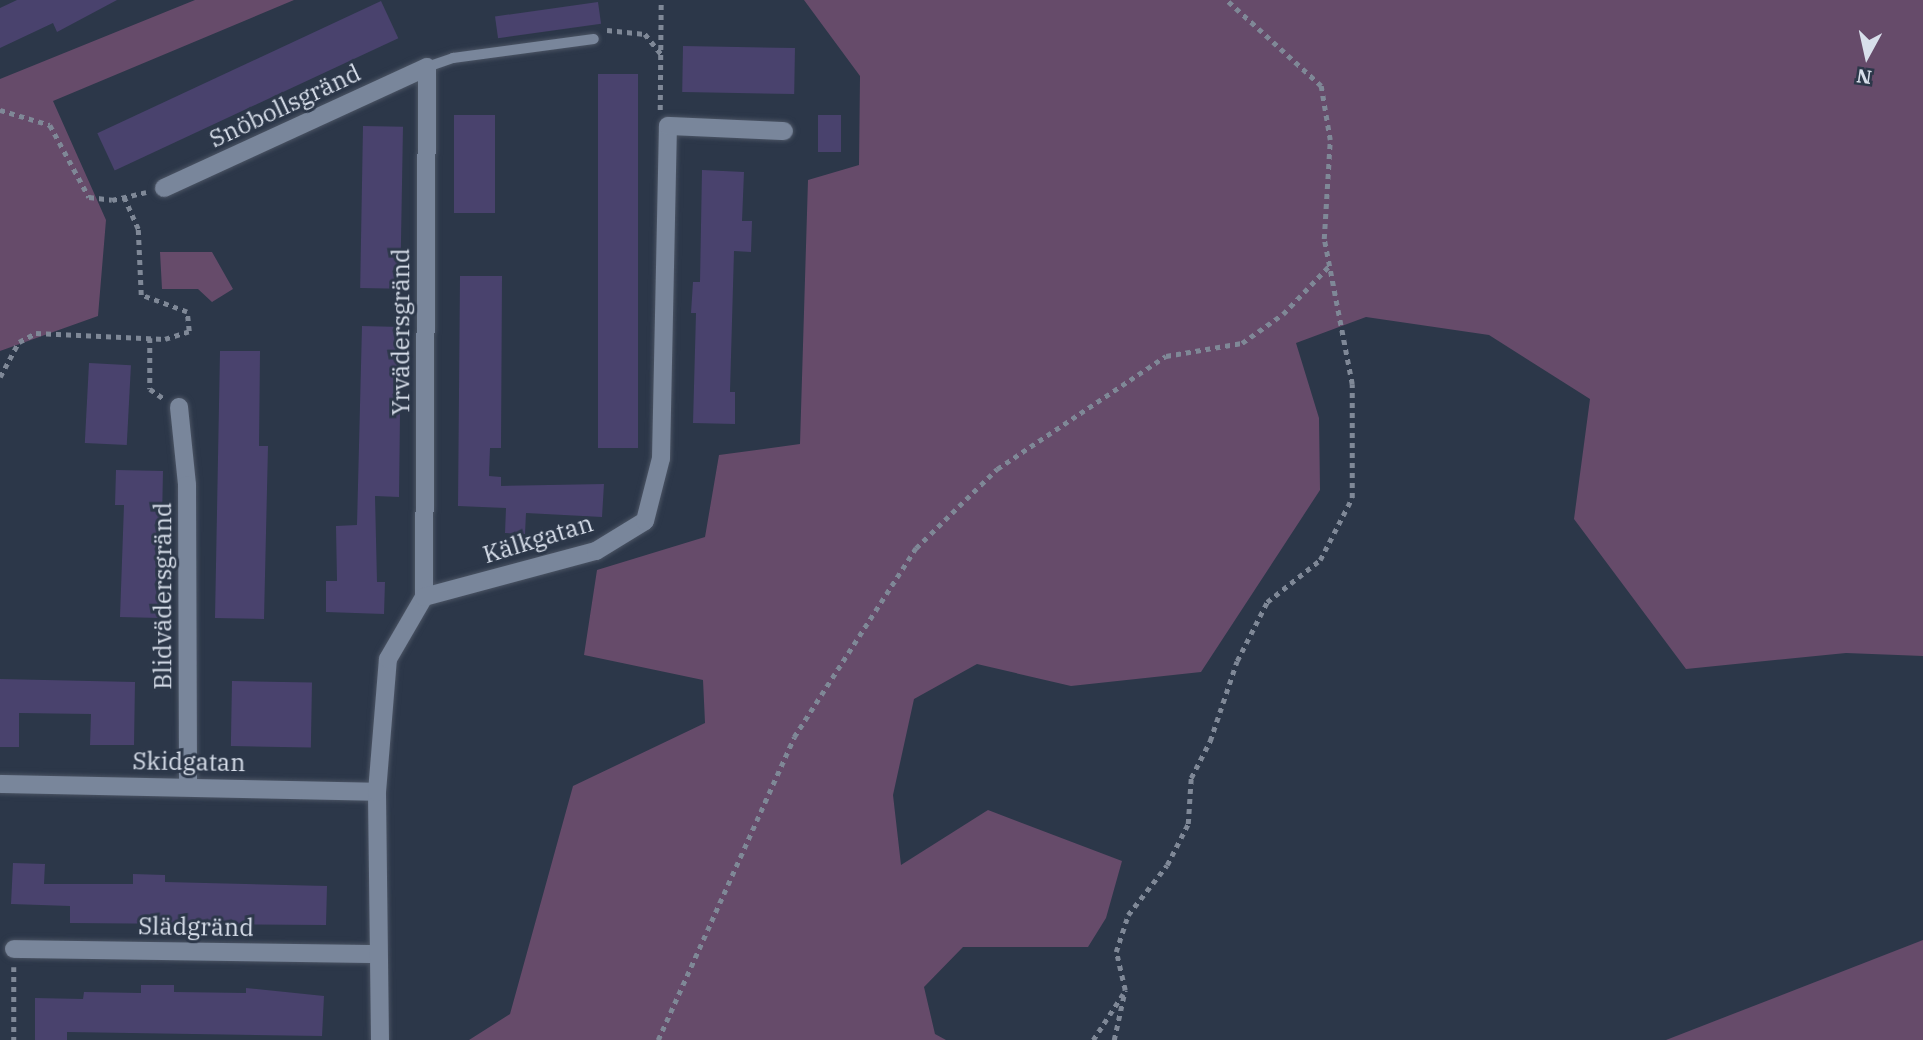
<!DOCTYPE html>
<html>
<head>
<meta charset="utf-8">
<style>
	body { margin:0 }
	#map { position:relative; width:1923px; height:1040px; overflow:hidden; background:#2c3749; font-family:"IBM Plex Serif",serif }
	div>[style] { position:absolute }
	.green>* { inset:0; background:#664b6a }
	.building>* { inset:0; background:#49426d; transform-origin:0 0 }
	.path>* { height:4.5px; margin-top:-2.25px; transform-origin:0; background:repeating-linear-gradient(90deg,#7f8897 0 5px,transparent 0 10px) }
	.roads { filter:drop-shadow(0 0 2px #4b5464) drop-shadow(0 0 2px #4b5464) }
	.service>* { height:10px; margin:-5px; padding:0 5px; transform-origin:5px; border-radius:5px; background:#79869b }
	.minor>* { height:18px; margin:-9px; padding:0 9px; transform-origin:9px; border-radius:9px; background:#79869b }
	span { translate:-50% -50%; white-space:nowrap; text-align:center; line-height:1.15; -webkit-text-stroke:6px #2c3749; paint-order:stroke }
	.street-label { font-size:24px; color:#d8dfeb }
	.north { position:absolute; left:1832px; top:21px; width:70px; height:70px; -webkit-text-stroke:5px #2c3749; paint-order:stroke; rotate:188deg; font-size:19px; font-weight:700; line-height:28px; text-align:center; color:#d8dfeb }
	.north::after { content:''; display:block; margin:auto; width:24px; height:32px; background:#d8dfeb; clip-path:polygon(50% 0,100% 100%,50% 72%,0 100%) }
</style>
</head>
<body>
<div id="map">
	<div class="green">
		<i style="clip-path:polygon(195px 0,294px 0,53px 101px,106px 220px,98px 316px,0 351px,0 79px)"></i>
		<i style="clip-path:polygon(804px 0,1923px 0,1923px 656px,1846px 653px,1686px 669px,1574px 519px,1590px 399px,1489px 335px,1366px 317px,1296px 343px,1319px 418px,1320px 490px,1201px 672px,1071px 686px,977px 664px,914px 699px,893px 795px,901px 865px,988px 810px,1122px 861px,1106px 918px,1088px 947px,963px 947px,924px 987px,935px 1034px,946px 1040px,469px 1040px,510px 1014px,573px 786px,705px 723px,703px 680px,584px 655px,597px 570px,705px 537px,719px 455px,800px 444px,808px 180px,859px 165px,860px 76px)"></i>
		<i style="clip-path:polygon(160px 252px,212px 252px,233px 289px,212px 302px,198px 289px,162px 289px)"></i>
		<i style="clip-path:polygon(1923px 940px,1923px 1040px,1666px 1040px)"></i>
	</div>
	<div class="building">
		<i style="clip-path:polygon(17px 0,117px 0,57px 32px,53px 23px,0 48px,0 8px)"></i>
		<i style="left:381px;top:1px;width:41px;height:313px;rotate:65deg"></i>
		<i style="left:598px;top:2px;width:22px;height:104px;rotate:82deg"></i>
		<i style="left:683px;top:46px;width:112px;height:46px;rotate:1deg"></i>
		<i style="left:638px;top:74px;width:374px;height:40px;rotate:90deg"></i>
		<i style="left:454px;top:115px;width:41px;height:98px"></i>
		<i style="left:818px;top:115px;width:23px;height:37px"></i>
		<i style="left:363px;top:126px;width:40px;height:162px;rotate:1deg"></i>
		<i style="clip-path:polygon(702px 170px,744px 172px,742px 221px,752px 221px,751px 252px,734px 251px,730px 392px,735px 392px,735px 424px,693px 423px,696px 313px,691px 313px,693px 282px,700px 282px)"></i>
		<i style="clip-path:polygon(460px 276px,502px 276px,501px 448px,490px 448px,489px 476px,501px 477px,501px 486px,604px 484px,602px 517px,526px 513px,525px 534px,505px 533px,506px 508px,458px 506px)"></i>
		<i style="clip-path:polygon(362px 326px,401px 327px,399px 497px,375px 496px,377px 582px,385px 582px,384px 614px,326px 612px,326px 581px,337px 581px,336px 526px,357px 525px)"></i>
		<i style="clip-path:polygon(220px 351px,260px 351px,259px 446px,268px 446px,264px 619px,215px 618px)"></i>
		<i style="left:89px;top:363px;width:42px;height:80px;rotate:3deg"></i>
		<i style="clip-path:polygon(116px 470px,163px 471px,160px 618px,120px 617px,124px 505px,115px 505px)"></i>
		<i style="clip-path:polygon(0 679px,135px 682px,134px 745px,90px 745px,91px 714px,19px 713px,19px 747px,0 747px)"></i>
		<i style="left:232px;top:681px;width:80px;height:65px;rotate:1deg"></i>
		<i style="clip-path:polygon(13px 863px,45px 864px,44px 884px,133px 884px,133px 874px,165px 875px,165px 882px,327px 886px,326px 925px,70px 923px,70px 906px,11px 904px)"></i>
		<i style="clip-path:polygon(141px 985px,174px 985px,174px 992px,246px 993px,246px 988px,324px 996px,322px 1036px,67px 1032px,67px 1040px,35px 1040px,35px 998px,83px 999px,84px 992px,141px 993px)"></i>
	</div>
	<div class="path">
		<i style="left:607px;top:30px;width:38px;rotate:6deg"></i>
		<i style="left:645px;top:34px;width:26px;rotate:51deg"></i>
		<i style="left:0;top:110px;width:52px;rotate:16.7deg"></i>
		<i style="left:50px;top:125px;width:82px;rotate:61.6deg"></i>
		<i style="left:89px;top:197px;width:23px;rotate:7deg"></i>
		<i style="left:112px;top:200px;width:35px;rotate:-13deg"></i>
		<i style="left:660px;top:110px;width:110px;rotate:-89.5deg"></i>
		<i style="left:150px;top:338px;width:51px;rotate:90deg"></i>
		<i style="left:150px;top:389px;width:16px;rotate:35deg"></i>
		<i style="left:0;top:377px;width:40px;rotate:-62deg"></i>
		<i style="left:19px;top:342px;width:19px;rotate:-28deg"></i>
		<i style="left:36px;top:333px;width:129px;rotate:2.7deg"></i>
		<i style="left:165px;top:339px;width:25px;rotate:-18deg"></i>
		<i style="left:189px;top:331px;width:19px;rotate:-96deg"></i>
		<i style="left:187px;top:312px;width:49px;rotate:-159.7deg"></i>
		<i style="left:141px;top:295px;width:66px;rotate:-92.6deg"></i>
		<i style="left:138px;top:229px;width:34px;rotate:-114deg"></i>
		<i style="left:14px;top:967px;width:73px;rotate:90deg"></i>
		<i style="left:658px;top:1040px;width:332px;rotate:-65.8deg"></i>
		<i style="left:794px;top:737px;width:225px;rotate:-57.2deg"></i>
		<i style="left:916px;top:548px;width:113px;rotate:-44.3deg"></i>
		<i style="left:997px;top:469px;width:203px;rotate:-33.8deg"></i>
		<i style="left:1166px;top:356px;width:77px;rotate:-9.7deg"></i>
		<i style="left:1242px;top:343px;width:50px;rotate:-35.3deg"></i>
		<i style="left:1283px;top:314px;width:66px;rotate:-46.2deg"></i>
		<i style="left:1093px;top:1040px;width:55px;rotate:-56.9deg"></i>
		<i style="left:1114px;top:1040px;width:51px;rotate:-77.6deg"></i>
		<i style="left:1125px;top:990px;width:39px;rotate:-103deg"></i>
		<i style="left:1116px;top:952px;width:39px;rotate:-72deg"></i>
		<i style="left:1128px;top:915px;width:63px;rotate:-52deg"></i>
		<i style="left:1167px;top:865px;width:46px;rotate:-62.9deg"></i>
		<i style="left:1188px;top:824px;width:46px;rotate:-86.3deg"></i>
		<i style="left:1191px;top:778px;width:42px;rotate:-62.8deg"></i>
		<i style="left:1210px;top:741px;width:84px;rotate:-71.4deg"></i>
		<i style="left:1237px;top:661px;width:66px;rotate:-63deg"></i>
		<i style="left:1267px;top:602px;width:68px;rotate:-38.4deg"></i>
		<i style="left:1320px;top:560px;width:70px;rotate:-62.7deg"></i>
		<i style="left:1352px;top:498px;width:114px;rotate:-90deg"></i>
		<i style="left:1352px;top:384px;width:148px;rotate:-100.9deg"></i>
		<i style="left:1324px;top:239px;width:99px;rotate:-86.5deg"></i>
		<i style="left:1330px;top:140px;width:55px;rotate:-99.5deg"></i>
		<i style="left:1321px;top:86px;width:128px;rotate:-137.8deg"></i>
	</div>
	<div class="roads">
		<div class="service">
			<i style="left:427px;top:67px;width:28px;rotate:-19deg"></i>
			<i style="left:453px;top:58px;width:142px;rotate:-7.7deg"></i>
		</div>
		<div class="minor">
			<i style="left:164px;top:188px;width:289px;rotate:-24.7deg"></i>
			<i style="left:427px;top:67px;width:530px;rotate:90.32deg"></i>
			<i style="left:179px;top:407px;width:78px;rotate:84.1deg"></i>
			<i style="left:187px;top:485px;width:300px;rotate:89.8deg"></i>
			<i style="left:0;top:784px;width:377px;rotate:1.2deg"></i>
			<i style="left:14px;top:949px;width:364px;rotate:0.8deg"></i>
			<i style="left:380px;top:1040px;width:248px;rotate:-90.7deg"></i>
			<i style="left:377px;top:792px;width:133px;rotate:-85.3deg"></i>
			<i style="left:388px;top:659px;width:72px;rotate:-59.9deg"></i>
			<i style="left:424px;top:597px;width:178px;rotate:-15deg"></i>
			<i style="left:596px;top:551px;width:57px;rotate:-31.5deg"></i>
			<i style="left:645px;top:521px;width:65px;rotate:-75.7deg"></i>
			<i style="left:661px;top:458px;width:332px;rotate:-88.8deg"></i>
			<i style="left:668px;top:126px;width:116px;rotate:2.5deg"></i>
		</div>
	</div>
	<div class="street-label">
		<span style="left:285px;top:106px;rotate:-25deg">Snöbollsgränd</span>
		<span style="left:401px;top:332px;rotate:-90deg">Yrvädersgränd</span>
		<span style="left:538px;top:539px;rotate:-17deg">Kälkgatan</span>
		<span style="left:163px;top:596px;rotate:-90deg">Blidvädersgränd</span>
		<span style="left:189px;top:762px;rotate:1deg">Skidgatan</span>
		<span style="left:196px;top:927px;rotate:1deg">Slädgränd</span>
	</div>
	<div class="north">N</div>
</div>
</body>
</html>
